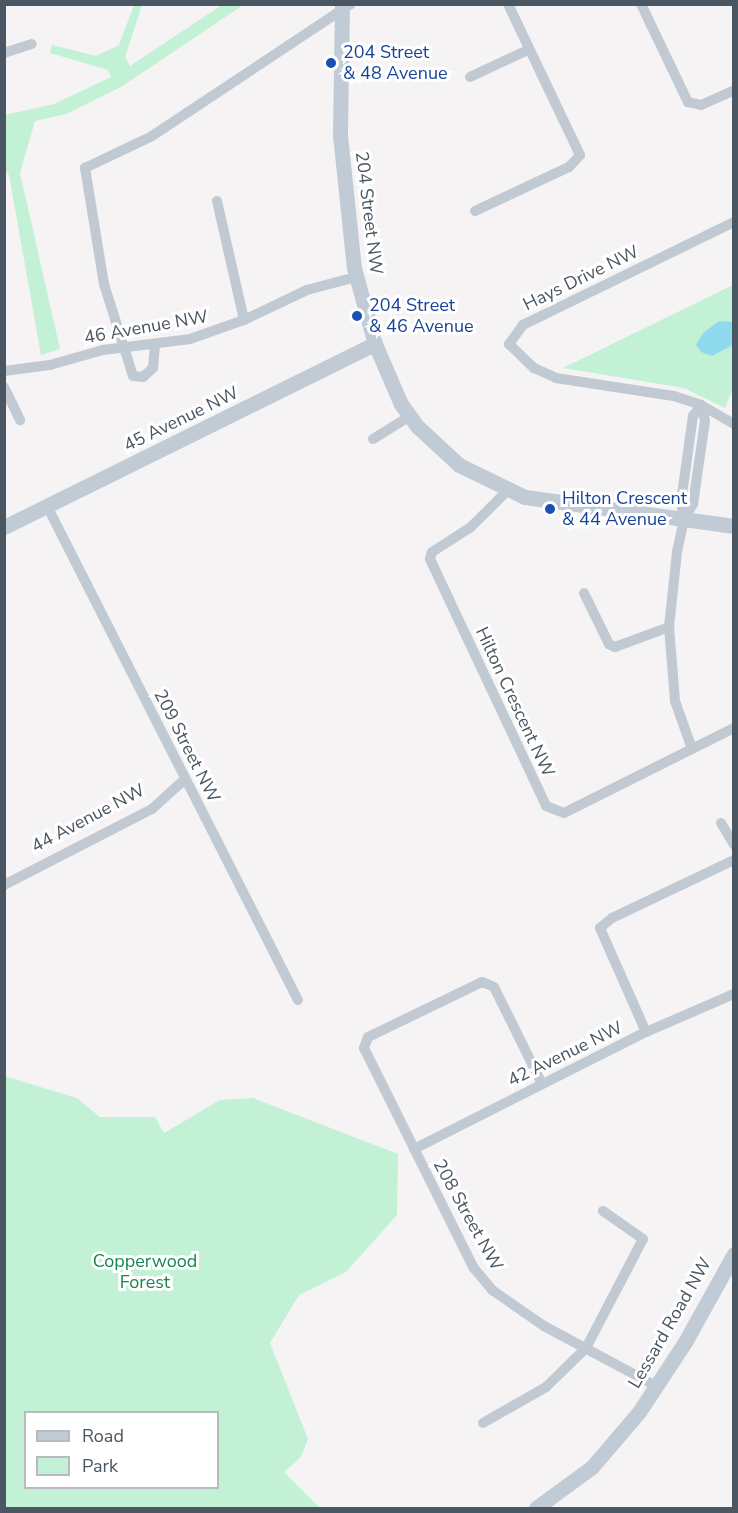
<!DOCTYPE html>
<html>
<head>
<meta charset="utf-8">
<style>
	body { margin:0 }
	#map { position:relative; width:738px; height:1513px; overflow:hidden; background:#f5f3f3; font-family:"Nunito Sans",sans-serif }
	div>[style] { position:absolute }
	.green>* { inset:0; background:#c3f1d5 }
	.water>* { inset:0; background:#90daee }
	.street>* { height:10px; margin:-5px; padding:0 5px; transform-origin:5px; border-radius:5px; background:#c1cad2 }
	.secondary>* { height:15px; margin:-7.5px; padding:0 7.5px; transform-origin:7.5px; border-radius:7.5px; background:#c1cbd6 }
	.dots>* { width:16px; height:16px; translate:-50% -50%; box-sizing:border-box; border:3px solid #fff; border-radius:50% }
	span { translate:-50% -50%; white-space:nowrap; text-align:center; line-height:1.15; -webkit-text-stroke:6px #fff; paint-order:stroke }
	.transit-label { font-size:18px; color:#164399 }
	.left { translate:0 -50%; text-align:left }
	.street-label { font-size:18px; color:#4a5661 }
	.park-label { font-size:18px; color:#17864f }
	.frame { position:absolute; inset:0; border:6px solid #4a5661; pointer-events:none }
	.legend { position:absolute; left:24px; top:1411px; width:195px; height:78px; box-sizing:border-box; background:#fff; border:2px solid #b7bbc0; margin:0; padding:8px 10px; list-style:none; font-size:18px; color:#4a5661 }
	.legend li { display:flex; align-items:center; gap:12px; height:30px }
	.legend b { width:30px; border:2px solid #b7bbc0 }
</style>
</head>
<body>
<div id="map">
	<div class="green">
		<i style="clip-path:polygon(134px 5px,142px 5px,125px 57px,130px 66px,222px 5px,243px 5px,121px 87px,66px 114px,35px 121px,20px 173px,60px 349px,41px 355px,9px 175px,5px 170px,5px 115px,54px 104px,111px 77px,108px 70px,50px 53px,52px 45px,96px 56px,119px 45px)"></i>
		<i style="clip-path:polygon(733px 285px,733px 388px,725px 408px,684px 388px,563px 368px)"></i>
		<i style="clip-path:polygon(evenodd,4px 1076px,77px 1098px,100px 1117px,155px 1117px,164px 1133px,220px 1100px,253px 1098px,398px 1154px,397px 1215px,346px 1272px,299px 1295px,270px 1343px,308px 1439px,301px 1457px,284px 1472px,320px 1508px,5px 1508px,4px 1076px,26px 1412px,218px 1412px,218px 1488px,26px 1488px,26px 1412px)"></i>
	</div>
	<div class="water">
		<i style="clip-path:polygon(719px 321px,733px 322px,733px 345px,712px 356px,701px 352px,696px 345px,703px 333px)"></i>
	</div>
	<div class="street">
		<i style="left:641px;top:4px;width:109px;rotate:64.4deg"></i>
		<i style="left:688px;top:102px;width:13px;rotate:13deg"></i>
		<i style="left:701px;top:105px;width:36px;rotate:-24deg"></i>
		<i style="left:4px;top:53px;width:29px;rotate:-18deg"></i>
		<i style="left:470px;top:77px;width:64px;rotate:-25deg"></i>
		<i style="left:217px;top:201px;width:122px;rotate:77.2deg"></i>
		<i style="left:475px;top:211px;width:104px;rotate:-25.1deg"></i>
		<i style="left:569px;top:167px;width:16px;rotate:-47deg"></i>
		<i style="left:580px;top:155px;width:167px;rotate:-115.5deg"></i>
		<i style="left:734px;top:222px;width:235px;rotate:154deg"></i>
		<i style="left:523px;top:325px;width:24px;rotate:126deg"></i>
		<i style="left:509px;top:344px;width:35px;rotate:44deg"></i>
		<i style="left:534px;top:368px;width:24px;rotate:24deg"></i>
		<i style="left:556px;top:378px;width:119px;rotate:8.7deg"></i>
		<i style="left:674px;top:396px;width:28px;rotate:18deg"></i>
		<i style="left:701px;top:405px;width:38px;rotate:30deg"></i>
		<i style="left:155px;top:345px;width:23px;rotate:95deg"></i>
		<i style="left:153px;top:368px;width:13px;rotate:138deg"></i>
		<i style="left:143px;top:377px;width:10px;rotate:-174deg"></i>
		<i style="left:133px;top:376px;width:96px;rotate:-107.5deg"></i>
		<i style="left:104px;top:284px;width:118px;rotate:-99.3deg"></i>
		<i style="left:85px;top:168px;width:74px;rotate:-25.5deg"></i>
		<i style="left:152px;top:136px;width:239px;rotate:-33.6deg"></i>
		<i style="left:4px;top:371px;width:46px;rotate:-7.4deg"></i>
		<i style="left:50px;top:365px;width:55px;rotate:-15.8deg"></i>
		<i style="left:103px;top:350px;width:88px;rotate:-7.2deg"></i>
		<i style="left:190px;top:339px;width:57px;rotate:-19.4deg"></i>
		<i style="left:244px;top:320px;width:70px;rotate:-25.5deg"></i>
		<i style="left:307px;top:290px;width:51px;rotate:-14.9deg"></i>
		<i style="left:4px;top:387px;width:37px;rotate:64deg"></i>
		<i style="left:373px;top:439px;width:44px;rotate:-31.9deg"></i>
		<i style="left:507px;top:491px;width:51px;rotate:135deg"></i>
		<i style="left:471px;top:527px;width:46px;rotate:147.3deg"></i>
		<i style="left:432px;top:552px;width:7px;rotate:106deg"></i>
		<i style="left:430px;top:559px;width:273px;rotate:64.8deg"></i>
		<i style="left:546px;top:806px;width:19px;rotate:21deg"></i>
		<i style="left:564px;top:813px;width:190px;rotate:-26.6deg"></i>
		<i style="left:47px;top:506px;width:554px;rotate:63.07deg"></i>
		<i style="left:684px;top:518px;width:16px;rotate:-101deg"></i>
		<i style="left:681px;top:502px;width:87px;rotate:-82.1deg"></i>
		<i style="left:693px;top:416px;width:14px;rotate:-54deg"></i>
		<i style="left:584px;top:593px;width:57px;rotate:63.9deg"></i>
		<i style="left:609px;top:644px;width:7px;rotate:27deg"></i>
		<i style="left:615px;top:647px;width:58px;rotate:-20.3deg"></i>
		<i style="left:692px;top:749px;width:51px;rotate:-109.5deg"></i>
		<i style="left:675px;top:701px;width:74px;rotate:-94.6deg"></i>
		<i style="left:669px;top:627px;width:75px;rotate:-83.9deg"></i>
		<i style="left:677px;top:552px;width:35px;rotate:-78deg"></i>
		<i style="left:684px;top:518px;width:17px;rotate:-57deg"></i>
		<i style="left:693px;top:504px;width:84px;rotate:-81.8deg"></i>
		<i style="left:705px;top:421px;width:16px;rotate:-104deg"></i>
		<i style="left:721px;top:823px;width:26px;rotate:59deg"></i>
		<i style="left:4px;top:885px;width:166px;rotate:-27.2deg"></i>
		<i style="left:152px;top:809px;width:45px;rotate:-42.3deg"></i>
		<i style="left:646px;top:1032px;width:114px;rotate:-113.9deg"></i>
		<i style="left:600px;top:928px;width:16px;rotate:-40deg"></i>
		<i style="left:612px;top:918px;width:135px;rotate:-25.4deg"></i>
		<i style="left:542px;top:1084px;width:108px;rotate:-116.3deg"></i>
		<i style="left:494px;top:987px;width:13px;rotate:-157deg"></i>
		<i style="left:482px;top:982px;width:127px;rotate:154.2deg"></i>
		<i style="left:368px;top:1037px;width:12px;rotate:110deg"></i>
		<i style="left:364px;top:1048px;width:245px;rotate:63.5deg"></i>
		<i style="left:473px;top:1267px;width:30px;rotate:50deg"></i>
		<i style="left:492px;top:1290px;width:63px;rotate:34.7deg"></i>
		<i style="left:544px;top:1326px;width:129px;rotate:28.2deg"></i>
		<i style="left:414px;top:1149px;width:260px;rotate:-26.8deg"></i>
		<i style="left:646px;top:1032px;width:96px;rotate:-23.4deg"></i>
		<i style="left:483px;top:1423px;width:73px;rotate:-29.7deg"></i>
		<i style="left:546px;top:1387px;width:56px;rotate:-44.3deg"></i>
		<i style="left:586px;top:1348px;width:123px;rotate:-62.4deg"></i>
		<i style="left:643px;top:1239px;width:49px;rotate:-145deg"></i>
	</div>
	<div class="secondary">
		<i style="left:342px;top:4px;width:131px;rotate:90.9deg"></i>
		<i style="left:340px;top:135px;width:134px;rotate:84deg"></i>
		<i style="left:354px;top:268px;width:79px;rotate:74.6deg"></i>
		<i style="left:375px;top:344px;width:65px;rotate:66.6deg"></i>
		<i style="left:401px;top:404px;width:29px;rotate:54deg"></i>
		<i style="left:418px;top:427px;width:56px;rotate:42.8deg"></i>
		<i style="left:459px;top:465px;width:73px;rotate:25.9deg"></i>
		<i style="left:525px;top:497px;width:211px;rotate:7.9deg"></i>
		<i style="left:4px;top:527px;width:414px;rotate:-26.3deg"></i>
		<i style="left:536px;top:1508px;width:69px;rotate:-36.2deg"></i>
		<i style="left:592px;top:1467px;width:72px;rotate:-49.5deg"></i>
		<i style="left:639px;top:1412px;width:84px;rotate:-56.7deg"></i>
		<i style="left:685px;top:1342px;width:101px;rotate:-60.9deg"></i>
	</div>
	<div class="dots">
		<i style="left:331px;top:63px;background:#1a4fb4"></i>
		<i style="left:357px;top:316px;background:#1a4fb4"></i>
		<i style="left:550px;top:509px;background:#1a4fb4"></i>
	</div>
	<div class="transit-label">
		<span class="left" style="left:343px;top:63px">204 Street<br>&amp; 48 Avenue</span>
		<span class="left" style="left:369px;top:316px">204 Street<br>&amp; 46 Avenue</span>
		<span class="left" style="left:562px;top:509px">Hilton Crescent<br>&amp; 44 Avenue</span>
	</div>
	<div class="street-label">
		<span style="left:369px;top:213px;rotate:83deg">204 Street NW</span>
		<span style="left:581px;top:278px;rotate:-26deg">Hays Drive NW</span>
		<span style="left:146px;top:327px;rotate:-10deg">46 Avenue NW</span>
		<span style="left:181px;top:419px;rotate:-26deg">45 Avenue NW</span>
		<span style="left:515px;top:702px;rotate:65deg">Hilton Crescent NW</span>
		<span style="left:187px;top:746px;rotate:63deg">209 Street NW</span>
		<span style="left:88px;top:818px;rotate:-28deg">44 Avenue NW</span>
		<span style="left:565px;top:1054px;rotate:-26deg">42 Avenue NW</span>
		<span style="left:468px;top:1215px;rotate:61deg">208 Street NW</span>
		<span style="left:670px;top:1323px;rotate:-60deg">Lessard Road NW</span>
	</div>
	<div class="park-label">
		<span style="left:145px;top:1272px">Copperwood<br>Forest</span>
	</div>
	<div class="frame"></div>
	<ul class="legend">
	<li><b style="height:8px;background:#c1cbd6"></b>Road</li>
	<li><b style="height:16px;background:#c3f1d5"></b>Park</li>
	</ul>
</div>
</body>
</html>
